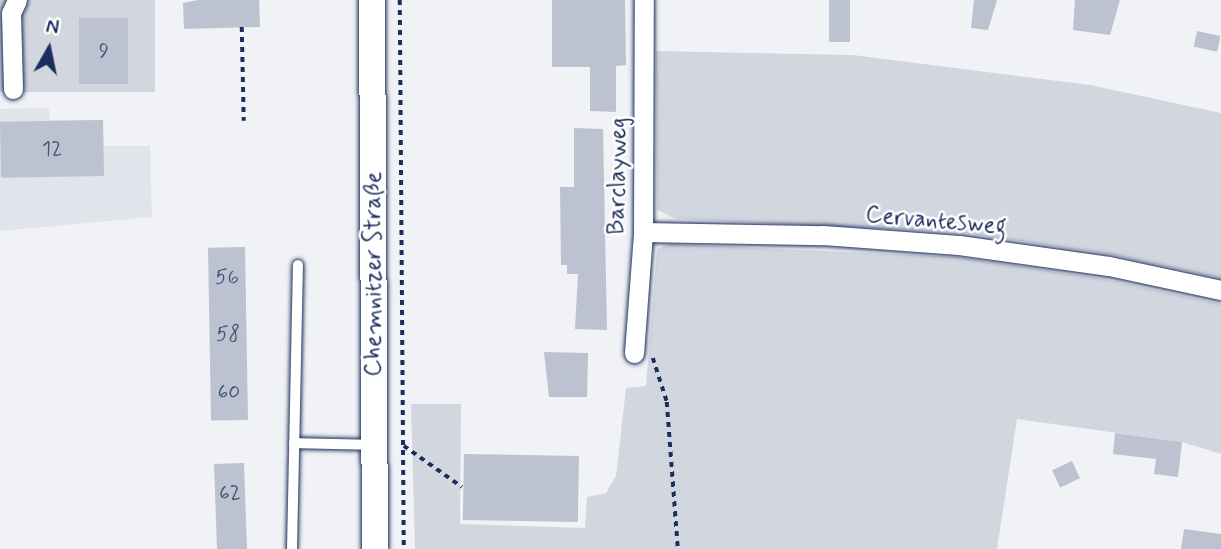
<!DOCTYPE html>
<html>
<head>
<meta charset="utf-8">
<style>
	body { margin:0 }
	#map { position:relative; width:1221px; height:549px; overflow:hidden; background:#f1f2f5; font-family:Mynerve,sans-serif }
	div>[style] { position:absolute }
	.built>* { inset:0; background:#e1e4ea }
	.green>* { inset:0; background:#d2d6df; transform-origin:0 0 }
	.building>* { inset:0; background:#bcc2d0; transform-origin:0 0 }
	.path>* { height:3.5px; margin-top:-1.75px; transform-origin:0; background:repeating-linear-gradient(90deg,#1b2f5e 0 5px,transparent 0 10px) }
	.roads { filter:drop-shadow(0 0 2px #1b2f5e) drop-shadow(0 0 2px #1b2f5e) }
	.lane>* { height:10px; margin:-5px; padding:0 5px; transform-origin:5px; border-radius:5px; background:#fff }
	.street>* { height:19px; margin:-9.5px; padding:0 9.5px; transform-origin:9.5px; border-radius:9.5px; background:#fff }
	.secondary>* { height:26px; margin:-13px; padding:0 13px; transform-origin:13px; border-radius:13px; background:#fff }
	span { translate:-50% -50%; white-space:nowrap; text-align:center; line-height:1.15; -webkit-text-stroke:5px #fff; paint-order:stroke }
	.number-label { font-size:21px; color:#43547a }
	.number-label span { -webkit-text-stroke-width:0 }
	.street-label { font-size:24px; color:#1b2f5e }
	.north { position:absolute; left:14px; top:14px; width:70px; height:70px; -webkit-text-stroke:5px #fff; paint-order:stroke; rotate:9deg; font-size:19px; font-weight:700; line-height:28px; text-align:center; color:#1b2f5e }
	.north::after { content:''; display:block; margin:auto; width:24px; height:32px; background:#1b2f5e; clip-path:polygon(50% 0,100% 100%,50% 72%,0 100%) }
</style>
</head>
<body>
<div id="map">
	<div class="built">
		<i style="clip-path:polygon(49px 108px,49px 120px,103px 120px,104px 146px,150px 146px,152px 217px,0 231px,0 109px)"></i>
	</div>
	<div class="green">
		<i style="left:0;top:0;width:155px;height:92px"></i>
		<i style="clip-path:polygon(656px 51px,853px 55px,1090px 85px,1221px 113px,1221px 278px,1109px 254px,958px 232px,676px 219px,657px 210px)"></i>
		<i style="clip-path:polygon(670px 244px,956px 257px,1104px 279px,1221px 304px,1221px 454px,1182px 442px,1017px 419px,997px 549px,415px 549px,411px 404px,461px 404px,460px 524px,585px 528px,587px 497px,606px 493px,616px 476px,626px 388px,646px 386px,657px 249px)"></i>
	</div>
	<div class="building">
		<i style="clip-path:polygon(198px 0,259px 0,260px 27px,184px 29px,183px 3px)"></i>
		<i style="clip-path:polygon(552px 0,625px 0,626px 65px,616px 66px,616px 112px,590px 111px,590px 67px,552px 67px)"></i>
		<i style="left:829px;top:0;width:21px;height:42px"></i>
		<i style="clip-path:polygon(974px 0,997px 0,988px 30px,971px 28px)"></i>
		<i style="clip-path:polygon(1075px 0,1120px 0,1110px 35px,1073px 30px)"></i>
		<i style="left:79px;top:18px;width:49px;height:66px"></i>
		<i style="left:1197px;top:31px;width:24px;height:16px;rotate:12deg"></i>
		<i style="left:103px;top:120px;width:56px;height:103px;rotate:89deg"></i>
		<i style="clip-path:polygon(574px 128px,603px 129px,607px 330px,575px 329px,578px 274px,567px 274px,567px 265px,561px 265px,560px 187px,574px 187px)"></i>
		<i style="left:245px;top:247px;width:173px;height:37px;rotate:89deg"></i>
		<i style="clip-path:polygon(544px 352px,588px 353px,587px 397px,549px 397px)"></i>
		<i style="clip-path:polygon(1115px 433px,1182px 442px,1178px 477px,1154px 474px,1156px 459px,1113px 454px)"></i>
		<i style="left:464px;top:454px;width:115px;height:66px;rotate:1deg"></i>
		<i style="left:1072px;top:461px;width:19px;height:22px;rotate:65deg"></i>
		<i style="left:244px;top:463px;width:86px;height:30px;rotate:88deg"></i>
		<i style="clip-path:polygon(1184px 529px,1221px 534px,1221px 549px,1181px 549px)"></i>
	</div>
	<div class="path">
		<i style="left:400px;top:0;width:549px;rotate:89.58deg"></i>
		<i style="left:242px;top:27px;width:94px;rotate:88.8deg"></i>
		<i style="left:653px;top:358px;width:46px;rotate:72.3deg"></i>
		<i style="left:667px;top:402px;width:147px;rotate:85.7deg"></i>
		<i style="left:404px;top:446px;width:71px;rotate:35.3deg"></i>
	</div>
	<div class="roads">
		<div class="lane">
			<i style="left:294px;top:443px;width:80px;rotate:1.4deg"></i>
			<i style="left:292px;top:549px;width:284px;rotate:-88.8deg"></i>
		</div>
		<div class="street">
			<i style="left:13px;top:89px;width:76px;rotate:-91.5deg"></i>
			<i style="left:11px;top:13px;width:14px;rotate:-65deg"></i>
			<i style="left:643px;top:232px;width:180px;rotate:1deg"></i>
			<i style="left:823px;top:235px;width:136px;rotate:4.2deg"></i>
			<i style="left:959px;top:245px;width:151px;rotate:8deg"></i>
			<i style="left:1109px;top:266px;width:115px;rotate:12.1deg"></i>
			<i style="left:634px;top:353px;width:121px;rotate:-85.7deg"></i>
			<i style="left:643px;top:232px;width:232px;rotate:-89.8deg"></i>
		</div>
		<div class="secondary">
			<i style="left:372px;top:0;width:549px;rotate:89.69deg"></i>
		</div>
	</div>
	<div class="number-label">
		<span style="left:104px;top:51px">9</span>
		<span style="left:52px;top:149px">12</span>
		<span style="left:227px;top:277px">56</span>
		<span style="left:228px;top:334px">58</span>
		<span style="left:229px;top:392px">60</span>
		<span style="left:230px;top:493px">62</span>
	</div>
	<div class="street-label">
		<span style="left:618px;top:176px;rotate:-89deg">Barclayweg</span>
		<span style="left:936px;top:221px;rotate:5deg">Cervantesweg</span>
		<span style="left:374px;top:274px;rotate:-90deg">Chemnitzer Straße</span>
	</div>
	<div class="north">N</div>
</div>
</body>
</html>
